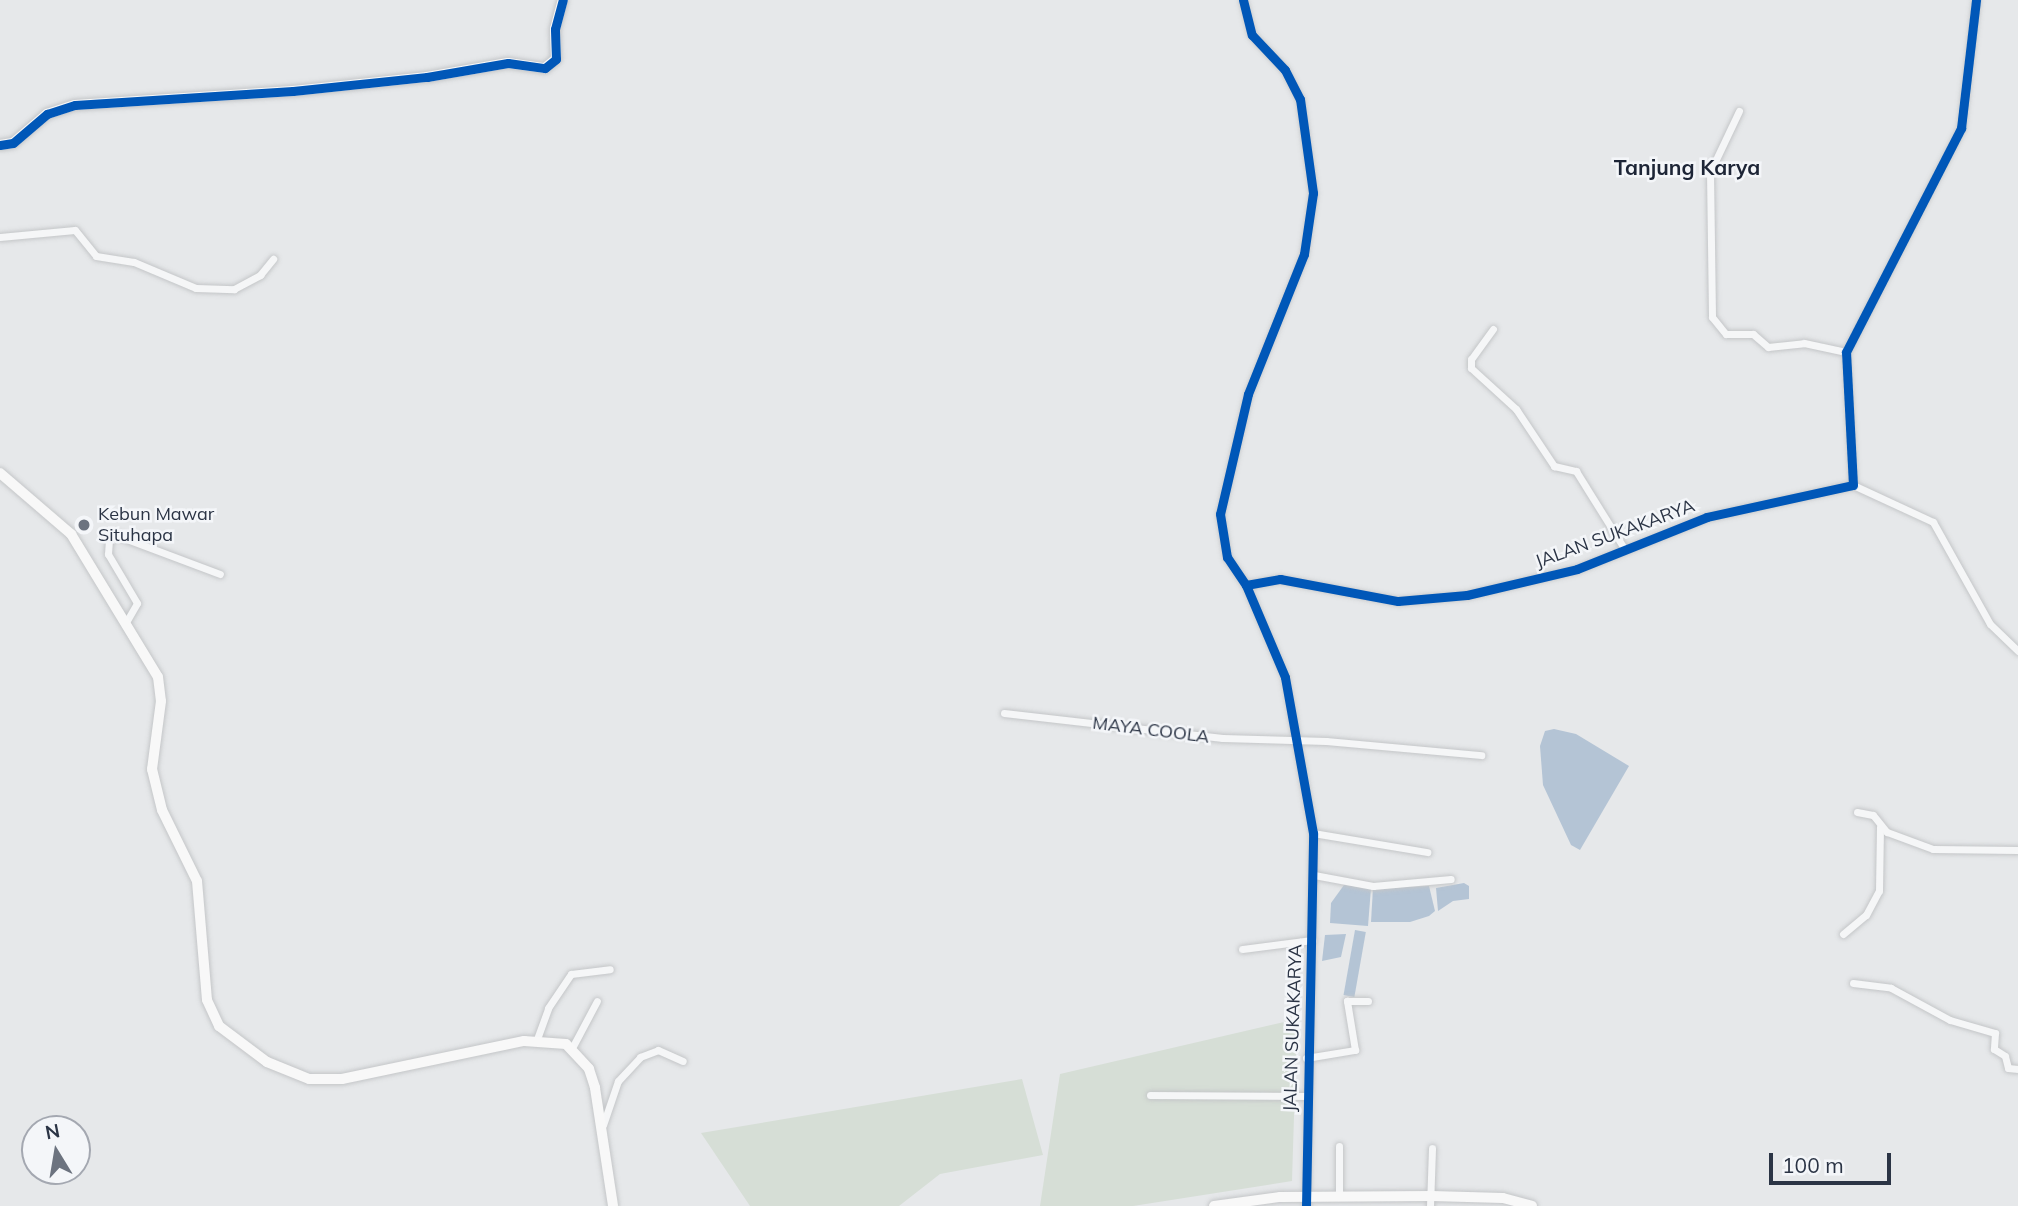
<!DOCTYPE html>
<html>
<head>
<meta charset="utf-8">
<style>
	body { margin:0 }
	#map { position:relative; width:2018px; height:1206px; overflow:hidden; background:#e6e8ea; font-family:Mulish,sans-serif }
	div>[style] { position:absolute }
	.green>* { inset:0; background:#d6ded6 }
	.water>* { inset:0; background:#b4c4d5; transform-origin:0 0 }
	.roads { filter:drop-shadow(0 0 2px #c4c6c8) drop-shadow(0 0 2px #c4c6c8) }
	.street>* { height:7px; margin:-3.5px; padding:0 3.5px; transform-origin:3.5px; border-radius:3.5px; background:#f5f6f7 }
	.secondary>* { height:10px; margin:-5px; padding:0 5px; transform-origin:5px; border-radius:5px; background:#f8f8f8 }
	.cycleway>* { height:9px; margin:-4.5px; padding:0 4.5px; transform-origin:4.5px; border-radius:4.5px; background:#0057b8 }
	.dots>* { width:19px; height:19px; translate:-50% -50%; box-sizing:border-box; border:4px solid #f4f6f9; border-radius:50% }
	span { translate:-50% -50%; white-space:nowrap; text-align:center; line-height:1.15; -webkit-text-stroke:5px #f4f6f9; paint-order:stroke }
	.poi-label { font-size:18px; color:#2b3445 }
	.left { translate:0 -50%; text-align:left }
	.street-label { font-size:18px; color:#2b3445 }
	.quarter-label { font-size:21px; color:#1d2536; font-weight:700 }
	.north { position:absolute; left:21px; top:1115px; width:70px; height:70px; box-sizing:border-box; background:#f4f6f9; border:2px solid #a4a8b1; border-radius:50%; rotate:349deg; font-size:19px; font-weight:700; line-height:28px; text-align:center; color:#2b3445 }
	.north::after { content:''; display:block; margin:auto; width:24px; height:32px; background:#6c737f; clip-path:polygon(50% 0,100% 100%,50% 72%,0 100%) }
	.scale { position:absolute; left:1769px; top:1153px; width:122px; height:32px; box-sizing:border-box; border:4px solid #2b3445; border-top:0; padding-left:9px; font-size:21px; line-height:24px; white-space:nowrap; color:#2b3445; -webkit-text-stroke:5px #f4f6f9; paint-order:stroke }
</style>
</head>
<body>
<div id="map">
	<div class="green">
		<i style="clip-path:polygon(1297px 1019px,1292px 1181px,1133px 1206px,1040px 1206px,1060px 1074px)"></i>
		<i style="clip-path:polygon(1022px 1079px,1043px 1155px,940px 1174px,899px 1206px,750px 1206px,701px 1133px)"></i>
	</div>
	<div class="water">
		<i style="clip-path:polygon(1554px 729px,1576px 734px,1629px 766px,1580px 850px,1571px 845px,1543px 785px,1540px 746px,1545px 731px)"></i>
		<i style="clip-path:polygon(1464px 883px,1469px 886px,1469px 899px,1453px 901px,1438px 911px,1436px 888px)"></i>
		<i style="clip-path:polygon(1344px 885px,1371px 888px,1368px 926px,1330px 923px,1331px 903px)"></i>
		<i style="clip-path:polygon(1429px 886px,1435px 911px,1429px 916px,1410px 922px,1371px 922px,1373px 888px)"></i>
		<i style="left:1355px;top:930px;width:11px;height:66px;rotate:10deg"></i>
		<i style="clip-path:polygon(1346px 934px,1341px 957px,1322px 961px,1325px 935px)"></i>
	</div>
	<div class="roads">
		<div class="street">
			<i style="left:1243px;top:0;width:36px;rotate:76deg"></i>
			<i style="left:1252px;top:35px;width:48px;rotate:46.7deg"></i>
			<i style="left:1285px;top:70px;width:33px;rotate:63deg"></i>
			<i style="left:1300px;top:99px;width:95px;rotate:82.1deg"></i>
			<i style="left:1313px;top:193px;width:62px;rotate:98.4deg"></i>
			<i style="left:1304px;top:254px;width:151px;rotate:111.8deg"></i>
			<i style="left:1248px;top:394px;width:123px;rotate:103.1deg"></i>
			<i style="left:1220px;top:514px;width:44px;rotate:80.8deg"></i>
			<i style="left:1227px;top:557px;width:34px;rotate:56deg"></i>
			<i style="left:1739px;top:111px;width:68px;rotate:115.4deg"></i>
			<i style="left:1710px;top:172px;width:145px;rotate:89.2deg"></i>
			<i style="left:1712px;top:317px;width:22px;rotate:51deg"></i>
			<i style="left:1726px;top:334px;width:27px"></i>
			<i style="left:1753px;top:334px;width:20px;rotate:41deg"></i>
			<i style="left:1768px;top:347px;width:36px;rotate:-6deg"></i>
			<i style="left:1804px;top:343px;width:43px;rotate:12.1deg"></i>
			<i style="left:0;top:237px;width:75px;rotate:-5.3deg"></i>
			<i style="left:75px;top:230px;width:33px;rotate:51deg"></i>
			<i style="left:96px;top:256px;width:38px;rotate:9deg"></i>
			<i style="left:134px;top:262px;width:67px;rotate:22.8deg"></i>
			<i style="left:196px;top:288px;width:38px;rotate:2deg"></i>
			<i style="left:234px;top:289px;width:30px;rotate:-28deg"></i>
			<i style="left:260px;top:275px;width:21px;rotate:-51deg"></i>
			<i style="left:1493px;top:329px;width:37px;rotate:126deg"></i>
			<i style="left:1471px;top:359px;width:9px;rotate:90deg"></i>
			<i style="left:1471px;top:368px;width:61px;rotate:42.3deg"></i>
			<i style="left:1516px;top:409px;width:69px;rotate:56.3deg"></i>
			<i style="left:1554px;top:466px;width:23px;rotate:13deg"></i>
			<i style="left:1576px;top:471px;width:91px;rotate:58.1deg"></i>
			<i style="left:1853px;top:485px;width:88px;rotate:24.8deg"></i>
			<i style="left:1933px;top:522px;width:117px;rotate:60.8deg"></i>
			<i style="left:1990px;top:624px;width:39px;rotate:44deg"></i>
			<i style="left:125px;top:624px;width:24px;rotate:-60deg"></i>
			<i style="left:137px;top:603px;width:57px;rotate:-120.6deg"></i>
			<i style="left:108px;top:554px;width:14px;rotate:-86deg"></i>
			<i style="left:109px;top:540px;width:9px;rotate:-36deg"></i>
			<i style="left:116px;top:535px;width:111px;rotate:20.6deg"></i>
			<i style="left:1004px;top:713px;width:220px;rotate:6.5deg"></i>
			<i style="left:1223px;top:738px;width:103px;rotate:1.7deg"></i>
			<i style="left:1326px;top:741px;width:156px;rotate:5.2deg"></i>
			<i style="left:1857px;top:812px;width:16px;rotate:11deg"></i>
			<i style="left:1873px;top:815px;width:22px;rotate:51deg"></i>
			<i style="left:1887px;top:832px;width:49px;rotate:20.3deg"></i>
			<i style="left:1933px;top:849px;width:85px;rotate:0.7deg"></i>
			<i style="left:1313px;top:833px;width:116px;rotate:9.5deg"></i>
			<i style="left:1314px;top:875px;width:60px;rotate:10.6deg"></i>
			<i style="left:1373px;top:886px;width:78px;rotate:-5.1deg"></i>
			<i style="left:1843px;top:934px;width:30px;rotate:-40deg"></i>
			<i style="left:1866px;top:915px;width:27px;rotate:-62deg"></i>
			<i style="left:1879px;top:891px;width:64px;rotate:-89.1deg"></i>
			<i style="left:1242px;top:949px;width:71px;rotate:-7.3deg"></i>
			<i style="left:1853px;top:983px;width:38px;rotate:7deg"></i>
			<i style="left:1891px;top:988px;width:67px;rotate:28.5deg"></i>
			<i style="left:1950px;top:1020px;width:47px;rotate:16.1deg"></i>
			<i style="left:1995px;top:1033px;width:16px;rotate:94deg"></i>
			<i style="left:1994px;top:1049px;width:13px;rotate:32deg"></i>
			<i style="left:2005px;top:1056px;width:12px;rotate:76deg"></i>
			<i style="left:2008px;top:1068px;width:10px;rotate:6deg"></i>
			<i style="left:537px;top:1039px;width:33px;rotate:-70deg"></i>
			<i style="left:548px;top:1008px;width:41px;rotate:-55.9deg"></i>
			<i style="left:571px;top:974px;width:39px;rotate:-7deg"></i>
			<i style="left:572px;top:1048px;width:53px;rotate:-62deg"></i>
			<i style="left:1306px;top:1058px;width:50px;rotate:-9.3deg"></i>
			<i style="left:1355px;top:1050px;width:50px;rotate:-99.3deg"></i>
			<i style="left:1347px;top:1001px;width:21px"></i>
			<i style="left:1150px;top:1095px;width:156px;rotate:0.4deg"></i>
			<i style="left:603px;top:1125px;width:46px;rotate:-71.2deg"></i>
			<i style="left:618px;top:1081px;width:33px;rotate:-47deg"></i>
			<i style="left:640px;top:1057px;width:19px;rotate:-21deg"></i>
			<i style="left:658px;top:1050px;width:27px;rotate:24deg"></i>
			<i style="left:1339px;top:1197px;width:51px;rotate:-90deg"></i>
			<i style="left:1306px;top:1206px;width:373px;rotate:-88.9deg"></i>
			<i style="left:1313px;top:833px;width:158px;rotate:-100.2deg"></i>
			<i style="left:1285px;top:677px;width:100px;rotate:-113deg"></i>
			<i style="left:1246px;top:585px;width:35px;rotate:-10deg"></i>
			<i style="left:1280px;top:579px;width:120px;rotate:10.6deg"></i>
			<i style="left:1398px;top:601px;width:69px;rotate:-5deg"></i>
			<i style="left:1467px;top:595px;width:113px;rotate:-13.3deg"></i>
			<i style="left:1577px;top:569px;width:140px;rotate:-21.8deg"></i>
			<i style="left:1707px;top:517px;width:149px;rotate:-12.4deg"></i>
			<i style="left:1853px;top:485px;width:133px;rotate:-93deg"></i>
			<i style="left:1846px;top:352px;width:252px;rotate:-62.8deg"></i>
			<i style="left:1961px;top:128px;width:129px;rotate:-83.3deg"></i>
			<i style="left:1430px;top:1206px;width:58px;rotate:-88deg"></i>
		</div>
		<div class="secondary">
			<i style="left:0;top:145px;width:13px;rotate:-9deg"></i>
			<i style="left:13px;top:143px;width:45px;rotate:-40.5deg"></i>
			<i style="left:47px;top:114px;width:29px;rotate:-18deg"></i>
			<i style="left:75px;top:105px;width:218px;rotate:-3.7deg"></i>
			<i style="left:293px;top:91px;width:135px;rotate:-6deg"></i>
			<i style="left:427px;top:77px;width:82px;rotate:-9.8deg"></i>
			<i style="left:508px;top:63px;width:37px;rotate:8deg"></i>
			<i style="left:545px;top:68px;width:14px;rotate:-39deg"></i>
			<i style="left:556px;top:59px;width:30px;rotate:-92deg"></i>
			<i style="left:555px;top:29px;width:30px;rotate:-75deg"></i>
			<i style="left:0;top:473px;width:94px;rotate:40.7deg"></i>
			<i style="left:71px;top:534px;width:167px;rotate:58.7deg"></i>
			<i style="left:158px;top:677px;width:24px;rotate:83deg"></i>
			<i style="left:161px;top:701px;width:69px;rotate:97.5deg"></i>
			<i style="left:152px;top:769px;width:42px;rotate:76.3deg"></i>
			<i style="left:162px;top:810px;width:79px;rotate:63.8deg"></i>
			<i style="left:197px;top:881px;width:119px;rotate:85.2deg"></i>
			<i style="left:207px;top:1000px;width:29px;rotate:65deg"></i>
			<i style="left:219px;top:1026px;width:60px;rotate:36.9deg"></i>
			<i style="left:267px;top:1062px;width:45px;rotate:22deg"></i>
			<i style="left:309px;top:1079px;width:33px"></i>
			<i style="left:342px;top:1079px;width:186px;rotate:-11.8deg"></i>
			<i style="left:524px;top:1041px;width:42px;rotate:4.1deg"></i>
			<i style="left:566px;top:1044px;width:34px;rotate:47deg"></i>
			<i style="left:589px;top:1069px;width:20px;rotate:72deg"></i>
			<i style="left:595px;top:1088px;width:119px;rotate:81.3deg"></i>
			<i style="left:1214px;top:1206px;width:67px;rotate:-7.8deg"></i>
			<i style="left:1280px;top:1197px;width:152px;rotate:-0.4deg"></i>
			<i style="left:1432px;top:1196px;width:71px;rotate:1.6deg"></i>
			<i style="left:1503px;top:1198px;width:30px;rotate:15deg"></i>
		</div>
	</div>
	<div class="cycleway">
		<i style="left:1243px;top:0;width:36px;rotate:76deg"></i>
		<i style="left:1252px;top:35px;width:48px;rotate:46.7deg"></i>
		<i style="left:1285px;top:70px;width:33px;rotate:63deg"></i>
		<i style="left:1300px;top:99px;width:95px;rotate:82.1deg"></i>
		<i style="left:1313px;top:193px;width:62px;rotate:98.4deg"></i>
		<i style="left:1304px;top:254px;width:151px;rotate:111.8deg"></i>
		<i style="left:1248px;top:394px;width:123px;rotate:103.1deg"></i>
		<i style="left:1220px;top:514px;width:44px;rotate:80.8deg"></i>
		<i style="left:1227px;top:557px;width:34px;rotate:56deg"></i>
		<i style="left:0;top:145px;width:13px;rotate:-9deg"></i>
		<i style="left:13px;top:143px;width:45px;rotate:-40.5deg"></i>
		<i style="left:47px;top:114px;width:29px;rotate:-18deg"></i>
		<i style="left:75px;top:105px;width:218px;rotate:-3.7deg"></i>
		<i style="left:293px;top:91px;width:135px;rotate:-6deg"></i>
		<i style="left:427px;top:77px;width:82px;rotate:-9.8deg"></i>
		<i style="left:508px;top:63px;width:37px;rotate:8deg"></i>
		<i style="left:545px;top:68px;width:14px;rotate:-39deg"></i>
		<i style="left:556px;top:59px;width:30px;rotate:-92deg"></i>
		<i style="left:555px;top:29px;width:30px;rotate:-75deg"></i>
		<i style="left:1306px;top:1206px;width:373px;rotate:-88.9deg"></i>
		<i style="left:1313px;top:833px;width:158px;rotate:-100.2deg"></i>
		<i style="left:1285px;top:677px;width:100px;rotate:-113deg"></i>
		<i style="left:1246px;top:585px;width:35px;rotate:-10deg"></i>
		<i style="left:1280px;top:579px;width:120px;rotate:10.6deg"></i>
		<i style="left:1398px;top:601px;width:69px;rotate:-5deg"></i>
		<i style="left:1467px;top:595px;width:113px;rotate:-13.3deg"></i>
		<i style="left:1577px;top:569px;width:140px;rotate:-21.8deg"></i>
		<i style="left:1707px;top:517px;width:149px;rotate:-12.4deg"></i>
		<i style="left:1853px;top:485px;width:133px;rotate:-93deg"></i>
		<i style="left:1846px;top:352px;width:252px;rotate:-62.8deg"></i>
		<i style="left:1961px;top:128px;width:129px;rotate:-83.3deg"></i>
	</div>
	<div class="dots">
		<i style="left:84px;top:525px;background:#6c737f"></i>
	</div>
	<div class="poi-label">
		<span class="left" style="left:98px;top:525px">Kebun Mawar<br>Situhapa</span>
	</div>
	<div class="street-label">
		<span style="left:1615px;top:534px;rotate:-20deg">JALAN SUKAKARYA</span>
		<span style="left:1151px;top:730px;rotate:7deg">MAYA COOLA</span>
		<span style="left:1293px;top:1028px;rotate:-88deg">JALAN SUKAKARYA</span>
	</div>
	<div class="quarter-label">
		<span style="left:1687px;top:167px">Tanjung Karya</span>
	</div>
	<div class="north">N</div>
	<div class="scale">100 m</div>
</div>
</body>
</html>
